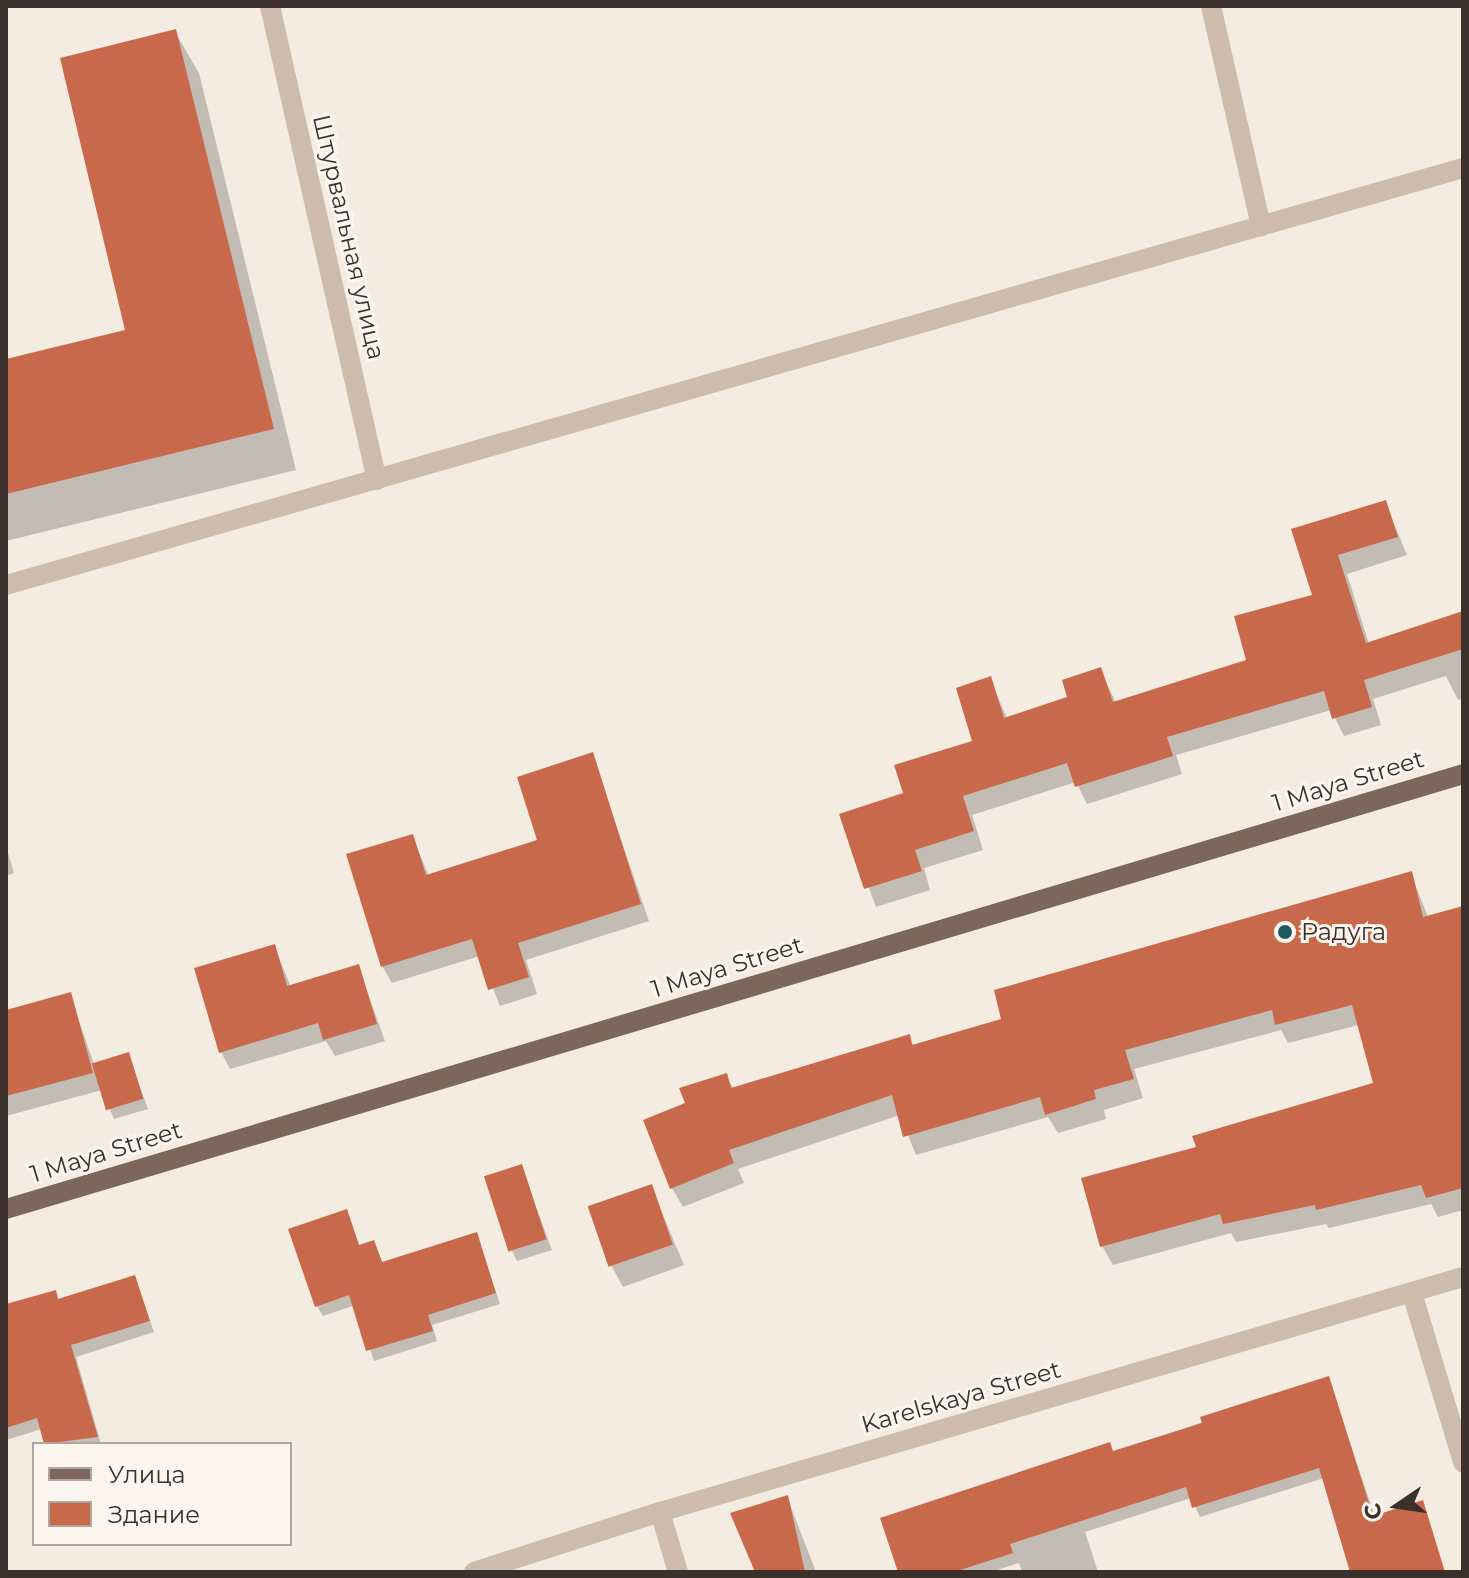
<!DOCTYPE html>
<html>
<head>
<meta charset="utf-8">
<style>
	body { margin:0 }
	#map { position:relative; width:1469px; height:1578px; overflow:hidden; background:#f4ebe1; font-family:Montserrat,sans-serif }
	div>[style] { position:absolute }
	.shadow>* { inset:0; background:#0003 }
	.building>* { inset:0; background:#c8694b; transform-origin:0 0 }
	.minor>* { height:20px; margin:-10px; padding:0 10px; transform-origin:10px; border-radius:10px; background:#cdbbac }
	.major>* { height:20px; margin:-10px; padding:0 10px; transform-origin:10px; border-radius:10px; background:#7d675c }
	.dots>* { width:22px; height:22px; translate:-50% -50%; box-sizing:border-box; border:4px solid #fbf5ee; border-radius:50% }
	span { translate:-50% -50%; white-space:nowrap; text-align:center; line-height:1.15; -webkit-text-stroke:6px #fbf5ee; paint-order:stroke }
	.street-label { font-size:24px; color:#3b302b }
	.poi-label { font-size:24px; color:#3b302b }
	.left { translate:0 -50%; text-align:left }
	.frame { position:absolute; inset:0; border:8px solid #3b302b; pointer-events:none }
	.legend { position:absolute; left:32px; top:1442px; width:260px; height:104px; box-sizing:border-box; background:#fbf5ee; border:2px solid #aea6a0; margin:0; padding:10px 14px; list-style:none; font-size:24px; color:#3b302b }
	.legend li { display:flex; align-items:center; gap:16px; height:40px }
	.legend b { width:40px; border:2px solid #aea6a0 }
	.north { position:absolute; left:1357px; top:1466px; width:80px; height:80px; -webkit-text-stroke:6px #fbf5ee; paint-order:stroke; rotate:257deg; font-size:22px; font-weight:700; line-height:32px; text-align:center; color:#3b302b }
	.north::after { content:''; display:block; margin:auto; width:28px; height:36px; background:#3b302b; clip-path:polygon(50% 0,100% 100%,50% 72%,0 100%) }
</style>
</head>
<body>
<div id="map">
	<div class="shadow">
		<i style="clip-path:polygon(175px 32px,199px 73px,296px 470px,6px 541px,6px 361px,128px 332px)"></i>
		<i style="clip-path:polygon(1385px 502px,1407px 555px,1347px 574px,1369px 644px,1463px 613px,1463px 699px,1458px 700px,1446px 676px,1373px 699px,1381px 725px,1344px 736px,1331px 710px,1176px 755px,1182px 774px,1087px 804px,1076px 782px,972px 815px,983px 850px,924px 868px,930px 890px,876px 907px,842px 815px,906px 795px,975px 742px,990px 679px,1007px 718px,1070px 698px,1100px 669px,1116px 703px,1249px 661px,1314px 597px,1294px 530px)"></i>
		<i style="clip-path:polygon(592px 755px,649px 921px,526px 960px,537px 994px,500px 1006px,480px 956px,392px 983px,382px 966px,412px 836px,429px 876px,539px 842px)"></i>
		<i style="clip-path:polygon(6px 846px,14px 873px,6px 876px)"></i>
		<i style="clip-path:polygon(1411px 874px,1428px 917px,1463px 908px,1463px 1210px,1438px 1217px,1431px 1204px,1329px 1228px,1326px 1224px,1236px 1242px,1231px 1233px,1113px 1265px,1102px 1246px,1199px 1148px,1375px 1085px,1359px 1025px,1288px 1043px,1281px 1030px,1134px 1069px,1143px 1098px,1104px 1110px,1106px 1119px,1058px 1133px,1048px 1117px,916px 1155px,900px 1115px,738px 1169px,744px 1183px,683px 1207px,672px 1188px,688px 1104px,726px 1076px,734px 1089px,909px 1036px,914px 1046px,1004px 1020px)"></i>
		<i style="clip-path:polygon(274px 946px,291px 987px,358px 966px,385px 1041px,335px 1056px,326px 1041px,230px 1069px,221px 1052px)"></i>
		<i style="clip-path:polygon(70px 995px,94px 1064px,128px 1054px,148px 1109px,114px 1119px,102px 1090px,6px 1116px,6px 1012px)"></i>
		<i style="clip-path:polygon(521px 1167px,552px 1250px,517px 1261px,512px 1251px)"></i>
		<i style="clip-path:polygon(651px 1187px,684px 1265px,623px 1287px,611px 1265px)"></i>
		<i style="clip-path:polygon(346px 1212px,360px 1247px,374px 1242px,383px 1264px,476px 1235px,500px 1304px,432px 1325px,437px 1341px,374px 1361px,355px 1305px,323px 1316px,317px 1306px)"></i>
		<i style="clip-path:polygon(134px 1277px,154px 1332px,76px 1357px,101px 1444px,46px 1444px,42px 1429px,6px 1440px,6px 1306px,55px 1293px,59px 1300px)"></i>
		<i style="clip-path:polygon(1328px 1378px,1375px 1517px,1422px 1502px,1443px 1572px,1353px 1572px,1324px 1478px,1200px 1517px,1191px 1498px,1085px 1532px,1098px 1572px,1022px 1572px,1019px 1563px,991px 1572px,900px 1572px,1109px 1444px,1114px 1453px)"></i>
		<i style="clip-path:polygon(787px 1497px,816px 1572px,756px 1572px,732px 1514px)"></i>
	</div>
	<div class="building">
		<i style="clip-path:polygon(176px 29px,274px 429px,6px 494px,6px 359px,125px 330px,60px 58px)"></i>
		<i style="clip-path:polygon(1386px 500px,1398px 537px,1338px 555px,1366px 643px,1463px 611px,1463px 649px,1364px 680px,1372px 707px,1332px 719px,1324px 691px,1167px 737px,1173px 756px,1075px 787px,1067px 763px,963px 796px,974px 831px,915px 850px,922px 871px,864px 889px,839px 814px,903px 793px,894px 765px,972px 741px,956px 688px,991px 676px,1004px 718px,1067px 697px,1062px 680px,1101px 667px,1113px 702px,1246px 660px,1234px 616px,1312px 595px,1291px 529px)"></i>
		<i style="clip-path:polygon(593px 752px,641px 904px,518px 943px,529px 977px,488px 990px,472px 939px,381px 967px,346px 854px,413px 834px,426px 875px,537px 840px,517px 777px)"></i>
		<i style="clip-path:polygon(1412px 871px,1423px 917px,1463px 906px,1463px 1188px,1426px 1198px,1421px 1185px,1316px 1210px,1315px 1205px,1223px 1224px,1220px 1214px,1100px 1247px,1081px 1178px,1196px 1147px,1192px 1136px,1373px 1083px,1352px 1005px,1275px 1025px,1272px 1010px,1125px 1050px,1134px 1079px,1094px 1090px,1096px 1099px,1045px 1115px,1040px 1097px,903px 1137px,892px 1095px,729px 1150px,734px 1163px,670px 1189px,643px 1120px,685px 1103px,679px 1088px,727px 1073px,731px 1088px,910px 1034px,912px 1045px,1001px 1019px,994px 990px)"></i>
		<i style="clip-path:polygon(275px 944px,287px 986px,359px 964px,377px 1024px,323px 1040px,318px 1023px,219px 1053px,194px 968px)"></i>
		<i style="clip-path:polygon(71px 992px,93px 1073px,6px 1096px,6px 1010px)"></i>
		<i style="left:129px;top:1052px;width:49px;height:39px;rotate:73deg"></i>
		<i style="left:522px;top:1164px;width:79px;height:40px;rotate:72deg"></i>
		<i style="left:652px;top:1184px;width:64px;height:68px;rotate:71deg"></i>
		<i style="clip-path:polygon(347px 1209px,359px 1245px,374px 1240px,382px 1262px,477px 1232px,496px 1293px,428px 1315px,433px 1331px,366px 1351px,349px 1295px,315px 1307px,288px 1229px)"></i>
		<i style="clip-path:polygon(135px 1275px,150px 1321px,71px 1345px,98px 1437px,44px 1444px,37px 1418px,6px 1428px,6px 1304px,56px 1290px,58px 1299px)"></i>
		<i style="clip-path:polygon(1329px 1376px,1373px 1516px,1423px 1500px,1445px 1572px,1350px 1572px,1319px 1468px,1192px 1508px,1186px 1487px,1010px 1544px,1013px 1553px,954px 1572px,898px 1572px,880px 1518px,1110px 1442px,1113px 1451px,1202px 1423px,1200px 1417px)"></i>
		<i style="clip-path:polygon(788px 1495px,805px 1572px,755px 1572px,730px 1513px)"></i>
	</div>
	<div class="minor">
		<i style="left:270px;top:6px;width:486px;rotate:77.3deg"></i>
		<i style="left:1211px;top:6px;width:226px;rotate:77.2deg"></i>
		<i style="left:6px;top:585px;width:1515px;rotate:-15.97deg"></i>
		<i style="left:1412px;top:1293px;width:177px;rotate:73.2deg"></i>
		<i style="left:660px;top:1512px;width:63px;rotate:73.3deg"></i>
		<i style="left:474px;top:1572px;width:195px;rotate:-17.9deg"></i>
		<i style="left:660px;top:1512px;width:837px;rotate:-16.31deg"></i>
	</div>
	<div class="major">
		<i style="left:6px;top:1209px;width:1521px;rotate:-16.62deg"></i>
	</div>
	<div class="dots">
		<i style="left:1285px;top:932px;background:#1f5a5e"></i>
	</div>
	<div class="street-label">
		<span style="left:349px;top:237px;rotate:77deg">Штурвальная улица</span>
		<span style="left:1348px;top:781px;rotate:-17deg">1 Maya Street</span>
		<span style="left:727px;top:967px;rotate:-17deg">1 Maya Street</span>
		<span style="left:106px;top:1152px;rotate:-17deg">1 Maya Street</span>
		<span style="left:961px;top:1397px;rotate:-16deg">Karelskaya Street</span>
	</div>
	<div class="poi-label">
		<span class="left" style="left:1301px;top:932px">Радуга</span>
	</div>
	<div class="frame"></div>
	<ul class="legend">
	<li><b style="height:10px;background:#7d675c"></b>Улица</li>
	<li><b style="height:22px;background:#c8694b"></b>Здание</li>
	</ul>
	<div class="north">С</div>
</div>
</body>
</html>
